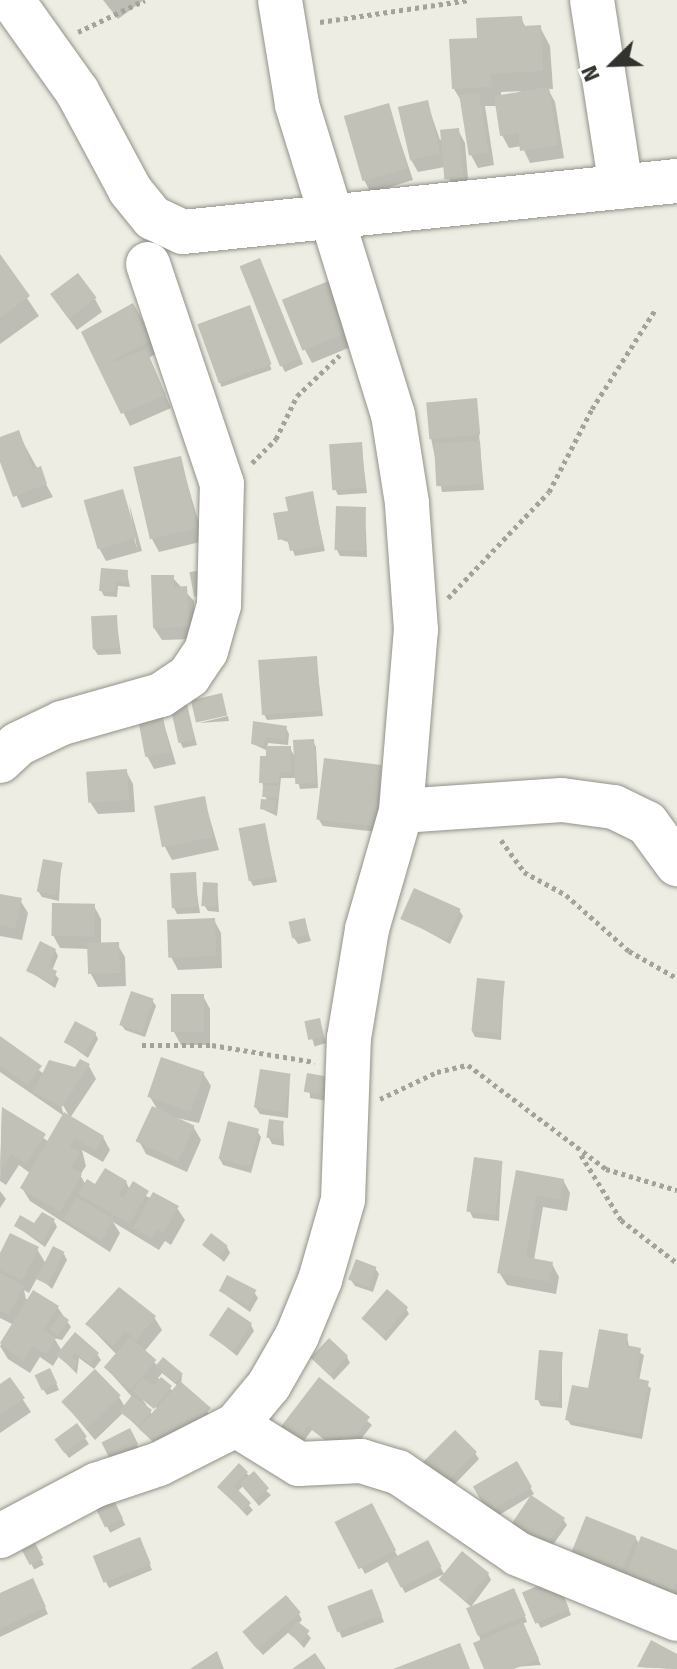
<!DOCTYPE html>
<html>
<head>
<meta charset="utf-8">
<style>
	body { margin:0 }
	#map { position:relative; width:677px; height:1669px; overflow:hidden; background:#edede4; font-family:"Fira Sans",sans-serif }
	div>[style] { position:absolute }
	.shadow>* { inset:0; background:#0003; transform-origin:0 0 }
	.building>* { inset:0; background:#c1c1b8; transform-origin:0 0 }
	.path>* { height:5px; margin-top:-2.5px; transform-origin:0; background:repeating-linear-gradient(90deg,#a3a39c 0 4px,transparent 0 8px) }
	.roads { filter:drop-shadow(0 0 2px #929289) drop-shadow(0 0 2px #929289) }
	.minor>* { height:44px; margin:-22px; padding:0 22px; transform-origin:22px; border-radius:22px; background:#fff }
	span { translate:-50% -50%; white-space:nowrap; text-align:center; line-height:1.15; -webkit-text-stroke:7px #fffffe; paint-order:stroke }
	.north { position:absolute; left:573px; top:24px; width:80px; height:80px; -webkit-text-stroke:6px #fffffe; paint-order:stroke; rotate:247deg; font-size:22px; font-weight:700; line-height:32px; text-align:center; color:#32322e }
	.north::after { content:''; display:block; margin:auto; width:28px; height:36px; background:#32322e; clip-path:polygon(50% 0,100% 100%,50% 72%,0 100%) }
</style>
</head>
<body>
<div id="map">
	<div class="shadow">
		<i style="clip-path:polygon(103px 0,144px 0,118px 19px)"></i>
		<i style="clip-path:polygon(evenodd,521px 18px,526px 28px,540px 27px,550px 46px,553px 89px,548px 89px,555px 102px,564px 158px,530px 163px,522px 146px,509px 148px,502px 135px,497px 106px,485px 106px,494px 165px,478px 168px,471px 155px,463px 104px,454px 89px,479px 40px,521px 18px,521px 91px,521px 94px,501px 97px,501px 92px,521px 91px)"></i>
		<i style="clip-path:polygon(427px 102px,440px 140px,458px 130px,465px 143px,469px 190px,453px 191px,445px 167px,418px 172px,410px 158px)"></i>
		<i style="clip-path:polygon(388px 105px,413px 180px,371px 193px,364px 180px)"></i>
		<i style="clip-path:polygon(0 258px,39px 316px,0 344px)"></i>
		<i style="clip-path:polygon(262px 266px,303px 364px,285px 372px,282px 366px)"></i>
		<i style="clip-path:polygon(336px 293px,358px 344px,312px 363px,305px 350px)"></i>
		<i style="clip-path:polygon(95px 299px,102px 312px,77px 330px,60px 307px)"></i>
		<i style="clip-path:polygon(132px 306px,158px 352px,149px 358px,171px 408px,130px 426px,84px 333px)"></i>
		<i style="left:252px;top:313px;width:60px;height:53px;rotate:71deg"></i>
		<i style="clip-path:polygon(476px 400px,484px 490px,442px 492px,431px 438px)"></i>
		<i style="clip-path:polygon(18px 433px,53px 497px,22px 508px,0 457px,0 439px)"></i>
		<i style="clip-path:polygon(361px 444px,367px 493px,338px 495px,335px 489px)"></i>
		<i style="clip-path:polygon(180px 458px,204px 541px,159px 552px,152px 539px)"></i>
		<i style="clip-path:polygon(122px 491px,137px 549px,129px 503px,142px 551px,106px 561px,99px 548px)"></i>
		<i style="clip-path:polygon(312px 494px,325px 551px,295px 556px,290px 543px,280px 539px,290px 512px)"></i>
		<i style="clip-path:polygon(365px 509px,367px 557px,340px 556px,337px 550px)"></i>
		<i style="clip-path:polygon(127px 572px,130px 587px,118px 586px,117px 597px,104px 596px,101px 590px)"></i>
		<i style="clip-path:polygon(172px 577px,194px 601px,195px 639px,162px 640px,154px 628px)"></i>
		<i style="clip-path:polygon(116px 617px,121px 654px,98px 655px,94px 649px)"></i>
		<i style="clip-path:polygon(316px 658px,323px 716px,267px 720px,264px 714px)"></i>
		<i style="clip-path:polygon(186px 706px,197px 745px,183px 748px,180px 742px)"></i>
		<i style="clip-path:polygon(161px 714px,176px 764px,154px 769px,147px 756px)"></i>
		<i style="clip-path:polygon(228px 716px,229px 721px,199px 723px)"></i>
		<i style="clip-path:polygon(255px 723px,286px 728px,289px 734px,288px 745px,268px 743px,267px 748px,290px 748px,296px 759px,313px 741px,316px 747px,318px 788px,300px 789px,297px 778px,281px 778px,277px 816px,262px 809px,267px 801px,262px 782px,268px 751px,253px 744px)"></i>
		<i style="clip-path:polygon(381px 766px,378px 832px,323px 826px,319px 820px)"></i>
		<i style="clip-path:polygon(126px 771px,133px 784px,135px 812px,98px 814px,90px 802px)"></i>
		<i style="clip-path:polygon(204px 799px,219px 850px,172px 860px,165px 847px)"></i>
		<i style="clip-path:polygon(264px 825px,277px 882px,253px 886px,250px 880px)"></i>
		<i style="clip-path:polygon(61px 865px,59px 901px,42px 897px,38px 891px)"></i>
		<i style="clip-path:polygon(194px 874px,200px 913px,177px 914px,174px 908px)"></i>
		<i style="clip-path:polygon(217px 885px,219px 912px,208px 911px,204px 905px)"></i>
		<i style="clip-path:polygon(0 896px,20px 900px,28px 913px,22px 940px,0 936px)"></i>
		<i style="clip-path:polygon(94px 906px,101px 919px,101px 944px,117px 944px,125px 957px,126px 986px,98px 987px,91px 974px,89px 949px,60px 948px,53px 935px)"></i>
		<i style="clip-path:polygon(459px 910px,463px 916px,450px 944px,403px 918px)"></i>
		<i style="clip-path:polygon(214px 920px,221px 933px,222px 968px,178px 970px,171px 957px)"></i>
		<i style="clip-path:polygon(304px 920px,311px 941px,298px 944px,294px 938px)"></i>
		<i style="clip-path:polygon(55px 950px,58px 956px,52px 971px,59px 979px,55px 988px,29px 971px)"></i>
		<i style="clip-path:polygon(504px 983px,501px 1040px,475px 1037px,472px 1031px)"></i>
		<i style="clip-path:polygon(203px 996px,210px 1009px,210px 1045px,181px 1045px,174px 1032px)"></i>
		<i style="clip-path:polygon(152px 1000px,156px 1006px,145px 1037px,125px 1030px,121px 1024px)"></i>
		<i style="left:319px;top:1020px;width:24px;height:12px;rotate:73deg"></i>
		<i style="clip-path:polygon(95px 1033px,98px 1039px,88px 1058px,67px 1043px)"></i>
		<i style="clip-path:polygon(evenodd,0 1041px,44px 1074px,89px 1066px,96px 1079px,70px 1118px,103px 1137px,110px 1150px,103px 1162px,82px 1150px,86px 1166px,80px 1175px,86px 1185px,126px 1182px,130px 1190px,177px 1208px,185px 1220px,171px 1245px,165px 1241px,159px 1250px,113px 1222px,120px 1233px,110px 1252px,30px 1201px,22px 1188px,31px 1174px,19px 1165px,6px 1185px,0 1181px,2px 1109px,49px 1142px,64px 1116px,0 1072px,0 1041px,59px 1098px,69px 1116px,64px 1116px,59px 1098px)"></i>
		<i style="clip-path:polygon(203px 1073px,211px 1086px,199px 1123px,168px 1116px,194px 1128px,201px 1140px,187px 1172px,146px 1154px,139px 1141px,159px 1112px,150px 1097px)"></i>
		<i style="clip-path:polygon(309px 1075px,333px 1102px,310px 1098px)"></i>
		<i style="clip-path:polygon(290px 1076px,288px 1118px,260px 1114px,256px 1108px)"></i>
		<i style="clip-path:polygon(283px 1123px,284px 1146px,272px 1144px,269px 1138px)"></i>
		<i style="clip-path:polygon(257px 1131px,261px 1137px,251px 1173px,223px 1165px,220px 1159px)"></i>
		<i style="clip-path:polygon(502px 1163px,499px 1221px,473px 1218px,470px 1212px)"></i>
		<i style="clip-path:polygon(518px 1172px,563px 1180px,570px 1193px,567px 1211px,543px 1207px,534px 1260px,552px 1264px,559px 1277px,556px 1294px,507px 1285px,499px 1272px)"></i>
		<i style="clip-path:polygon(0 1191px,6px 1199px,0 1208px)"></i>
		<i style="clip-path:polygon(54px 1221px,57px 1227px,45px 1247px,16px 1226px)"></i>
		<i style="clip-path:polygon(205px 1245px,227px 1247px,230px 1253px,224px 1262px)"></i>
		<i style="clip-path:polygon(37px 1249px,46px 1264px,64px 1254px,67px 1260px,52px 1289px,38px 1276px,29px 1293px,24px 1290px,26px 1299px,58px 1308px,71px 1327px,62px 1340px,54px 1338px,62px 1351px,97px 1354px,101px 1360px,94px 1369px,79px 1358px,77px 1374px,59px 1356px,53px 1366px,40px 1357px,30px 1373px,8px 1359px,0 1346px,14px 1325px,0 1318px,0 1257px)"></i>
		<i style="clip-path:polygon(375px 1268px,379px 1274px,373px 1292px,355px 1286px,351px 1280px)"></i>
		<i style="clip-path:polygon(220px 1291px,254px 1292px,258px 1298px,250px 1312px)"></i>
		<i style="clip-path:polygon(406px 1308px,409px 1314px,386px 1341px,364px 1320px)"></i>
		<i style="clip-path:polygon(evenodd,154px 1317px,162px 1330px,144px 1352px,158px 1366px,182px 1375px,181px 1385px,217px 1422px,179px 1467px,123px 1413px,95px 1440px,64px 1403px,119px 1397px,125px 1407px,133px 1398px,106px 1368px,117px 1355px,87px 1324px,154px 1317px,162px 1373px,178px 1386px,173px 1391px,158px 1378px,162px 1373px,154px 1317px,140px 1395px,163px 1413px,153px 1416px,140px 1395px)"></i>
		<i style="clip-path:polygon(251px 1325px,254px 1331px,237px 1356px,211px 1335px)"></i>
		<i style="clip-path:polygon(627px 1336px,629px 1347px,644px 1355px,639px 1381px,651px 1388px,642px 1439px,571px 1425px,567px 1419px)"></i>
		<i style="clip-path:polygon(562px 1354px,562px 1408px,541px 1406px,538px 1400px)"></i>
		<i style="clip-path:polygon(347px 1357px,350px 1363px,334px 1380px,314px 1358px)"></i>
		<i style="clip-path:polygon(53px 1376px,59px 1390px,47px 1395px,43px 1389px)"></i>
		<i style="clip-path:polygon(10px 1380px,31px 1412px,0 1433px,0 1386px)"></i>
		<i style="clip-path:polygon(319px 1380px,372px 1425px,347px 1457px,312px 1430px,297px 1450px,282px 1439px)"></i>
		<i style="clip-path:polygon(133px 1436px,139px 1450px,113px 1462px,103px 1442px)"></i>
		<i style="clip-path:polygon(85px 1438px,89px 1444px,69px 1458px,60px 1446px)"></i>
		<i style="clip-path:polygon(475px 1453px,479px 1459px,448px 1491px,428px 1471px)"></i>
		<i style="left:516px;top:1464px;width:35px;height:47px;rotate:59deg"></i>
		<i style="clip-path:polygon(246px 1473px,271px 1495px,259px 1506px,243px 1486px,237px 1492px,253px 1510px,247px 1516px,220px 1487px)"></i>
		<i style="left:109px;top:1493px;width:36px;height:17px;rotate:63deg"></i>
		<i style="clip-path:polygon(371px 1506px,398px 1557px,427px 1542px,444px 1574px,405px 1593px,389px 1561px,365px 1574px,338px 1523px)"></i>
		<i style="clip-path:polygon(563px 1519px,567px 1525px,545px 1556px,514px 1535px)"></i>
		<i style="clip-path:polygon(635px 1537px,640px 1545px,677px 1552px,677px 1596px,572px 1572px)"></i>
		<i style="left:34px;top:1545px;width:22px;height:11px;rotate:63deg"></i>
		<i style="clip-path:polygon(142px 1545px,152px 1570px,109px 1588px,106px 1582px)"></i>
		<i style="clip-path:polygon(488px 1574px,491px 1580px,471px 1607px,441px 1580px)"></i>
		<i style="clip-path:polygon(35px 1586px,48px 1614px,0 1637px,0 1595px)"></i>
		<i style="clip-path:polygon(559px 1586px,571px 1615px,541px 1628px,537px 1622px)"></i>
		<i style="clip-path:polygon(517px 1596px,527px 1622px,522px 1624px,541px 1665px,486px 1669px,479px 1635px)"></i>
		<i style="clip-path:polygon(374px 1597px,384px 1622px,342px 1638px,329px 1608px)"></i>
		<i style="clip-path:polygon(299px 1614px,302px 1620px,298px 1624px,311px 1638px,304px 1648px,289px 1632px,263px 1655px,249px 1639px)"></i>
		<i style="clip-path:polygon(677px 1657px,677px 1669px,640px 1667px)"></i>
	</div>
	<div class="building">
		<i style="clip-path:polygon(522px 16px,523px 26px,541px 25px,543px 71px,491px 74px,492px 87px,452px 89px,449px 39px,477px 38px,476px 18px)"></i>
		<i style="clip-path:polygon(549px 87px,558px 145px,520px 151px,518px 133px,500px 136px,494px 96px)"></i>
		<i style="left:479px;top:92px;width:61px;height:20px;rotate:81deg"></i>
		<i style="left:428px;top:100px;width:55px;height:31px;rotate:77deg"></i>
		<i style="left:389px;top:103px;width:68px;height:47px;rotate:74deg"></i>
		<i style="left:459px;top:128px;width:50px;height:19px;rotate:85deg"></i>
		<i style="clip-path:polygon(0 254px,30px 296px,0 318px)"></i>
		<i style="left:260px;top:258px;width:108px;height:22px;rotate:68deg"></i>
		<i style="left:78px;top:273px;width:31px;height:35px;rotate:53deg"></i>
		<i style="left:331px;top:280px;width:55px;height:53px;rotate:68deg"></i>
		<i style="clip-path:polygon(133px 303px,153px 339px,104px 366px,146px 349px,166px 395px,121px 414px,81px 332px)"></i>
		<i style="left:250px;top:305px;width:63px;height:56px;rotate:70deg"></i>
		<i style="left:477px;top:398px;width:37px;height:51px;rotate:85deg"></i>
		<i style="clip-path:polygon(19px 430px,33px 469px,41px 466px,47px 484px,13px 497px,0 462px,0 437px)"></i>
		<i style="left:480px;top:441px;width:43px;height:46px;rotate:87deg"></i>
		<i style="left:362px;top:442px;width:46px;height:33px;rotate:86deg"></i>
		<i style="left:181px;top:456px;width:74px;height:49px;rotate:77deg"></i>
		<i style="left:123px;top:489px;width:51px;height:41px;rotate:74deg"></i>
		<i style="clip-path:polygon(313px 491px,323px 545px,290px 551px,287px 538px,278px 540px,273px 513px,288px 511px,285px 497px)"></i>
		<i style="left:336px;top:506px;width:30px;height:44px;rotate:2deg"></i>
		<i style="clip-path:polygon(101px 568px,128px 570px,127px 582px,116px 581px,114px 592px,99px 591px)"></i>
		<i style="left:211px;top:568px;width:25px;height:22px;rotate:79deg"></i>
		<i style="clip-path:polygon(151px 575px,174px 575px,174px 587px,187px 586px,189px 627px,153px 628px)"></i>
		<i style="left:117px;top:615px;width:33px;height:26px;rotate:87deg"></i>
		<i style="left:317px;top:656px;width:55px;height:59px;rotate:86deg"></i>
		<i style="left:222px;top:693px;width:23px;height:32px;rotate:77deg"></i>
		<i style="left:187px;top:704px;width:36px;height:17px;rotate:77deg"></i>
		<i style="left:162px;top:712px;width:41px;height:25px;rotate:79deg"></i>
		<i style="clip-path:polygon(253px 721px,287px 726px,285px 740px,265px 737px,264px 746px,251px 744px)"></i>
		<i style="left:314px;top:739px;width:44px;height:21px;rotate:87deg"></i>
		<i style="clip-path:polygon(266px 746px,291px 746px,291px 772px,279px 773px,279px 783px,259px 783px,260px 756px,266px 756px)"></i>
		<i style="left:324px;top:758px;width:58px;height:62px;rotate:7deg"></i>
		<i style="left:127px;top:769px;width:31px;height:41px;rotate:86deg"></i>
		<i style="left:263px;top:785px;width:16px;height:12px;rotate:4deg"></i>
		<i style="left:205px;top:796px;width:42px;height:52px;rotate:79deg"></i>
		<i style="clip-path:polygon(261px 799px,276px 800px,274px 811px,260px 809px)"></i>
		<i style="left:265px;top:823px;width:54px;height:27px;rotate:79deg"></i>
		<i style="left:43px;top:859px;width:20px;height:33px;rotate:11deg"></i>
		<i style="left:196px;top:872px;width:35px;height:26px;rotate:87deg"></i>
		<i style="left:203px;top:882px;width:15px;height:24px;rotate:4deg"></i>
		<i style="left:414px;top:888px;width:51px;height:34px;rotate:24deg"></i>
		<i style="clip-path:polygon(0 894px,22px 898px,15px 929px,0 925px)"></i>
		<i style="left:52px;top:903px;width:43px;height:33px;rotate:1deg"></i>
		<i style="left:215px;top:918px;width:38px;height:48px;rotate:88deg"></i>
		<i style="left:305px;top:918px;width:17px;height:17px;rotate:77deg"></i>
		<i style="clip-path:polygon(40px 941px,56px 949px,48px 967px,57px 971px,52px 983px,26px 971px)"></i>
		<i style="left:119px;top:942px;width:31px;height:32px;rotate:88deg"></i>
		<i style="left:477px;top:978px;width:28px;height:53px;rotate:6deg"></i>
		<i style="left:131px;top:991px;width:24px;height:36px;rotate:19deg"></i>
		<i style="left:171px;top:994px;width:33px;height:38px"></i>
		<i style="left:320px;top:1018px;width:19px;height:16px;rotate:78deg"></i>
		<i style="left:75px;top:1021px;width:24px;height:24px;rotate:28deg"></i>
		<i style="clip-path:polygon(0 1036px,42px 1066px,27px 1085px,0 1066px)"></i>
		<i style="left:161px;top:1057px;width:46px;height:42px;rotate:19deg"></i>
		<i style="clip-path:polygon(80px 1059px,90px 1064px,62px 1107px,33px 1092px,49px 1060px,75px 1067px)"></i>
		<i style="left:260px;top:1069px;width:31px;height:39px;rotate:9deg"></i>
		<i style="left:307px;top:1073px;width:27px;height:19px;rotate:10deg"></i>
		<i style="left:152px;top:1106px;width:47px;height:39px;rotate:25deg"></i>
		<i style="clip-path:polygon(2px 1107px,46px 1134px,26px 1164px,11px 1154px,0 1171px)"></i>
		<i style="clip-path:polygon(64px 1112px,104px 1136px,95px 1151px,74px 1138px,70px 1146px,80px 1152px,71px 1167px,82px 1174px,60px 1212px,20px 1188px)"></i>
		<i style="left:269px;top:1119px;width:15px;height:19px;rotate:8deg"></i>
		<i style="left:228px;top:1121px;width:32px;height:39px;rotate:14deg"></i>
		<i style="left:474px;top:1157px;width:29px;height:55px;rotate:8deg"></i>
		<i style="clip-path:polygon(105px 1168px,127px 1181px,119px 1195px,123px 1198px,133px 1181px,149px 1191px,129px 1224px,78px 1194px,87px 1179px,95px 1184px)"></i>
		<i style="clip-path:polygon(516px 1170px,564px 1179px,560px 1200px,537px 1195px,526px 1257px,553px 1262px,549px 1282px,497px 1273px)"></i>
		<i style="clip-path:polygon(153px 1192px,179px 1206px,163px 1234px,157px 1229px,152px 1239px,133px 1228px)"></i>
		<i style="left:76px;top:1197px;width:44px;height:25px;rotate:30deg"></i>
		<i style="clip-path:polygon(42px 1212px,55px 1219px,42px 1242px,14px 1226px,20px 1215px,34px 1223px)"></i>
		<i style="clip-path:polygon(10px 1233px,39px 1247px,22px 1281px,0 1270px,0 1253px)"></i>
		<i style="left:211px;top:1233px;width:21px;height:15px;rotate:37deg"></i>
		<i style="left:53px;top:1246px;width:13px;height:37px;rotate:27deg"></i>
		<i style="left:356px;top:1259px;width:22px;height:22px;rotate:21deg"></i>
		<i style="clip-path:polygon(0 1273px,24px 1286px,9px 1315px,0 1310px)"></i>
		<i style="left:227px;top:1275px;width:33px;height:18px;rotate:27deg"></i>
		<i style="clip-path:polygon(119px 1287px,156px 1316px,137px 1340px,125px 1331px,113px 1346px,85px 1324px)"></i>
		<i style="left:387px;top:1289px;width:28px;height:39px;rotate:41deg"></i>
		<i style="clip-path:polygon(33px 1290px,59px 1306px,44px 1330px,56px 1338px,46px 1354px,33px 1346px,23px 1362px,0 1343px)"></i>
		<i style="left:228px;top:1307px;width:29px;height:34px;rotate:34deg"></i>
		<i style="left:61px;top:1314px;width:10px;height:19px;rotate:37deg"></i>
		<i style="clip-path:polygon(599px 1329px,628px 1334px,626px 1345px,641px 1348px,636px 1378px,649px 1381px,639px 1434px,565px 1420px,572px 1385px,588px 1388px)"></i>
		<i style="clip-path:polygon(75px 1332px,99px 1353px,90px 1364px,75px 1353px,72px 1357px,78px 1362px,73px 1369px,56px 1355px)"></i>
		<i style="left:130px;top:1337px;width:35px;height:40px;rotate:41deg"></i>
		<i style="left:329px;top:1338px;width:26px;height:27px;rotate:43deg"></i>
		<i style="left:539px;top:1350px;width:24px;height:50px;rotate:5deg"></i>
		<i style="left:163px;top:1357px;width:26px;height:12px;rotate:40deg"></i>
		<i style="left:50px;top:1368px;width:17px;height:17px;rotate:65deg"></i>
		<i style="left:95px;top:1369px;width:37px;height:47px;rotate:46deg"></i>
		<i style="clip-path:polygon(10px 1377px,25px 1398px,0 1415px,0 1384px)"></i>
		<i style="clip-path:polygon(161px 1377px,172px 1386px,154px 1409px,132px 1391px,143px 1378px,154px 1386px)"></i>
		<i style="clip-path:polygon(319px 1377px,370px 1417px,343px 1453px,308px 1426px,293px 1446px,276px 1433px)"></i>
		<i style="left:180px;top:1381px;width:41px;height:63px;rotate:41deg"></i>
		<i style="left:132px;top:1395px;width:25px;height:21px;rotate:37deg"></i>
		<i style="left:77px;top:1423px;width:17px;height:28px;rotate:54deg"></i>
		<i style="left:130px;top:1428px;width:18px;height:32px;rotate:63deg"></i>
		<i style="left:455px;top:1430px;width:31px;height:48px;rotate:45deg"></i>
		<i style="left:517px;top:1461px;width:30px;height:51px;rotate:60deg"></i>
		<i style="clip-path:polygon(239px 1463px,248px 1472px,234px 1486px,251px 1503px,243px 1511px,217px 1487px)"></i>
		<i style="left:254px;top:1471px;width:23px;height:19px;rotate:49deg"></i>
		<i style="left:109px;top:1490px;width:32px;height:20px;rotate:64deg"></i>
		<i style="left:531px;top:1495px;width:41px;height:41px;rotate:34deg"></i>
		<i style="left:372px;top:1503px;width:53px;height:42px;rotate:63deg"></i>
		<i style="left:586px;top:1516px;width:54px;height:53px;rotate:22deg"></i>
		<i style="clip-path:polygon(641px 1536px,677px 1550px,677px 1582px,670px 1600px,623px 1582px)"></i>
		<i style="left:140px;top:1537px;width:29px;height:51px;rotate:68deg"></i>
		<i style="left:428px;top:1540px;width:30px;height:46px;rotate:63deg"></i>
		<i style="left:35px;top:1543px;width:17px;height:15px;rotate:62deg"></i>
		<i style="left:462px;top:1551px;width:35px;height:37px;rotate:39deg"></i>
		<i style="clip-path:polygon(33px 1578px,46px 1607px,0 1629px,0 1593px)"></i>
		<i style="left:556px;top:1578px;width:34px;height:37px;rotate:67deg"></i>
		<i style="left:514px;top:1588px;width:30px;height:52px;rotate:67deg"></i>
		<i style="left:372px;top:1589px;width:28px;height:48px;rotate:69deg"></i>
		<i style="left:286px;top:1595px;width:23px;height:57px;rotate:50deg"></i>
		<i style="left:297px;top:1621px;width:16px;height:15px;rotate:38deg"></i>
		<i style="clip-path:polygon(523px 1622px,539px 1659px,514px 1669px,484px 1669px,473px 1643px)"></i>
		<i style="clip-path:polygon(651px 1640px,677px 1654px,677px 1669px,637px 1667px)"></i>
		<i style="clip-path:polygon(460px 1643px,470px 1669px,393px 1669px)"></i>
		<i style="clip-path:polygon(217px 1651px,224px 1669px,190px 1669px)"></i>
		<i style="clip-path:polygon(315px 1653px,326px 1669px,292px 1669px)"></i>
	</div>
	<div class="path">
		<i style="left:320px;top:22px;width:151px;rotate:-8.4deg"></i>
		<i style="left:78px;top:32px;width:74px;rotate:-25.5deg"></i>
		<i style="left:252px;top:463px;width:34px;rotate:-45deg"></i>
		<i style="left:276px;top:439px;width:48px;rotate:-64deg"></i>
		<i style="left:297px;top:396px;width:59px;rotate:-43.6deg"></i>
		<i style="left:448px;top:598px;width:146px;rotate:-46.4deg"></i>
		<i style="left:549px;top:492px;width:93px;rotate:-62.6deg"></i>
		<i style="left:592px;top:409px;width:117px;rotate:-57.5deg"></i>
		<i style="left:501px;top:840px;width:39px;rotate:54deg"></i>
		<i style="left:524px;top:872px;width:48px;rotate:28.7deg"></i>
		<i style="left:566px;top:895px;width:84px;rotate:41.6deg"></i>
		<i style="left:629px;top:951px;width:55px;rotate:29.4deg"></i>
		<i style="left:142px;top:1045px;width:70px"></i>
		<i style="left:212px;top:1045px;width:104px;rotate:9.4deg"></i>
		<i style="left:380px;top:1099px;width:63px;rotate:-25.3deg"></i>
		<i style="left:437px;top:1072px;width:32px;rotate:-13deg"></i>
		<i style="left:468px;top:1065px;width:173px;rotate:37deg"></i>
		<i style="left:606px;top:1169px;width:74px;rotate:16.5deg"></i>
		<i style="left:581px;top:1155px;width:76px;rotate:58.4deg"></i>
		<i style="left:621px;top:1220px;width:71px;rotate:37.5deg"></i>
	</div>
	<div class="roads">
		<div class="minor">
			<i style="left:12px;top:0;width:112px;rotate:54.5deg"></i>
			<i style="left:77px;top:91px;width:112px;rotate:61.8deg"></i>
			<i style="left:130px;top:190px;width:36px;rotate:51deg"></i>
			<i style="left:153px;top:218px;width:33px;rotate:25deg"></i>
			<i style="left:183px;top:232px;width:497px;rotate:-5.9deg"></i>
			<i style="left:592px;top:0;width:189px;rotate:81.2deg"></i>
			<i style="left:0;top:761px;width:25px;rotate:-43deg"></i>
			<i style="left:18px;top:744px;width:49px;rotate:-25.5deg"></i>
			<i style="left:62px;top:723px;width:103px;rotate:-15.8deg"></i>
			<i style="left:161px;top:695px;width:34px;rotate:-34deg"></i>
			<i style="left:189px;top:676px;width:30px;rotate:-56deg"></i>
			<i style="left:206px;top:651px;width:48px;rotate:-74.2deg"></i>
			<i style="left:219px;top:605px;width:121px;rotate:-88.6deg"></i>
			<i style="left:222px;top:484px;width:232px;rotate:-108.6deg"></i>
			<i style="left:401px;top:811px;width:161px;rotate:-3.9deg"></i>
			<i style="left:562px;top:800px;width:52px;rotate:7.7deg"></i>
			<i style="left:614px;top:807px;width:37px;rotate:26deg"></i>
			<i style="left:647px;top:823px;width:51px;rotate:53.8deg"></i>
			<i style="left:236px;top:1425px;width:74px;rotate:31.8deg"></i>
			<i style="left:299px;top:1464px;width:62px;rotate:-2.8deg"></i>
			<i style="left:361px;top:1461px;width:39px;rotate:17deg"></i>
			<i style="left:398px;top:1472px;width:145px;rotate:34.3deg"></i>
			<i style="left:518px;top:1554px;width:172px;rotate:22.2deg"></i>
			<i style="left:0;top:1536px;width:109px;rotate:-28deg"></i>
			<i style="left:96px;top:1485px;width:66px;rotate:-18.4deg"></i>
			<i style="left:159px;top:1464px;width:86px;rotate:-26.9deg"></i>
			<i style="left:236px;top:1425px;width:52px;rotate:-50.5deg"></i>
			<i style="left:269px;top:1385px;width:56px;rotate:-60.3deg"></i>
			<i style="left:297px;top:1336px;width:61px;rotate:-67.7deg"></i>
			<i style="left:320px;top:1280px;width:83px;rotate:-74deg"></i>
			<i style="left:343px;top:1200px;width:162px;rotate:-87.9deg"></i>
			<i style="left:349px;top:1038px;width:110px;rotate:-80.6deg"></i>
			<i style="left:367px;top:929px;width:123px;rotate:-73.9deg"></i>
			<i style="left:401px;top:811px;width:182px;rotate:-85.3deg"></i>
			<i style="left:416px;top:630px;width:127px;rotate:-94.1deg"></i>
			<i style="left:407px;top:503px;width:89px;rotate:-99deg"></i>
			<i style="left:393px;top:415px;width:325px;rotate:-107.2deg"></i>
			<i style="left:297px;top:104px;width:105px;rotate:-99.3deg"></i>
		</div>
	</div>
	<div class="north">N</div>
</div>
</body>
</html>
